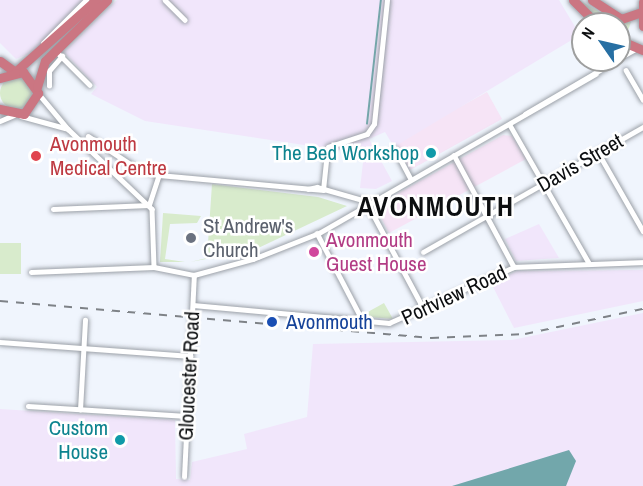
<!DOCTYPE html>
<html>
<head>
<meta charset="utf-8">
<style>
	body { margin:0 }
	#map { position:relative; width:643px; height:486px; overflow:hidden; background:#f0f5fd; font-family:"Archivo Narrow",sans-serif }
	div>[style] { position:absolute }
	.commercial>* { inset:0; background:#f6e4f6; transform-origin:0 0 }
	.industrial>* { inset:0; background:#f1e6fb }
	.green>* { inset:0; background:#d8ebcc; transform-origin:0 0 }
	.round { border-radius:50% }
	.water>* { inset:0; background:#72a7ab }
	.stream>* { height:1.5px; margin:-0.75px; padding:0 0.75px; transform-origin:0.75px; border-radius:0.75px; background:#72a7ab }
	.roads { filter:drop-shadow(0 0 2px #9ca1a8) drop-shadow(0 0 2px #9ca1a8) }
	.street>* { height:4.5px; margin:-2.25px; padding:0 2.25px; transform-origin:2.25px; border-radius:2.25px; background:#fff }
	.highway>* { height:9px; margin:-4.5px; padding:0 4.5px; transform-origin:4.5px; border-radius:4.5px; background:#cb7682 }
	.rail>* { height:1.5px; margin-top:-0.75px; transform-origin:0; background:repeating-linear-gradient(90deg,#7e8287 0 8px,transparent 0 16px) }
	.dots>* { width:16px; height:16px; translate:-50% -50%; box-sizing:border-box; border:3px solid #fff; border-radius:50% }
	span { translate:-50% -50%; white-space:nowrap; text-align:center; line-height:1.15; -webkit-text-stroke:5px #fff; paint-order:stroke }
	.health-label { font-size:21px; color:#be3a42 }
	.left { translate:0 -50%; text-align:left }
	.culture-label { font-size:21px; color:#0d838f }
	.right { translate:-100% -50%; text-align:right }
	.street-label { font-size:21px; color:#0c0e10 }
	.worship-label { font-size:21px; color:#5b616d }
	.hotel-label { font-size:21px; color:#b23c85 }
	.transit-label { font-size:21px; color:#164399 }
	.district-label { font-size:27px; color:#0c0e10; font-weight:700; letter-spacing:1.5px }
	.north { position:absolute; left:571px; top:12px; width:60px; height:60px; box-sizing:border-box; background:#fff; border:2px solid #9e9f9f; border-radius:50%; rotate:304deg; font-size:16px; font-weight:700; line-height:24px; text-align:center; color:#0c0e10 }
	.north::after { content:''; display:block; margin:auto; width:21px; height:27px; background:#276fa3; clip-path:polygon(50% 0,100% 100%,50% 72%,0 100%) }
</style>
</head>
<body>
<div id="map">
	<div class="commercial">
		<i style="left:487px;top:92px;width:31px;height:105px;rotate:61deg"></i>
		<i style="clip-path:polygon(503px 135px,512px 136px,526px 159px,389px 233px,375px 206px)"></i>
	</div>
	<div class="industrial">
		<i style="clip-path:polygon(0 0,82px 0,33px 52px,16px 59px,0 43px)"></i>
		<i style="clip-path:polygon(117px 0,559px 0,580px 35px,394px 147px,385px 132px,369px 139px,392px 181px,376px 189px,360px 188px,364px 154px,145px 121px,91px 94px,97px 87px,64px 52px)"></i>
		<i style="clip-path:polygon(539px 224px,559px 258px,516px 261px,505px 239px)"></i>
		<i style="clip-path:polygon(643px 270px,643px 301px,514px 328px,491px 283px,517px 271px)"></i>
		<i style="clip-path:polygon(643px 313px,643px 486px,0 486px,0 409px,175px 420px,176px 479px,190px 480px,192px 462px,247px 449px,244px 434px,307px 417px,313px 344px,512px 340px)"></i>
	</div>
	<div class="green">
		<i style="clip-path:polygon(579px 0,617px 22px,631px 22px,625px 39px,619px 36px,619px 24px,603px 24px)"></i>
		<i class="round" style="left:0;top:77px;width:32px;height:32px"></i>
		<i style="clip-path:polygon(212px 184px,318px 197px,347px 206px,254px 250px,190px 262px,207px 258px)"></i>
		<i style="clip-path:polygon(163px 213px,201px 216px,197px 223px,170px 224px,165px 259px,185px 262px,160px 262px)"></i>
		<i style="left:21px;top:243px;width:31px;height:21px;rotate:90deg"></i>
		<i style="clip-path:polygon(384px 303px,393px 319px,368px 317px,366px 313px)"></i>
	</div>
	<div class="water">
		<i style="clip-path:polygon(569px 450px,576px 461px,566px 486px,452px 486px)"></i>
	</div>
	<div class="stream">
		<i style="left:367px;top:124px;width:125px;rotate:-83.6deg"></i>
	</div>
	<div class="roads">
		<div class="street">
			<i style="left:165px;top:0;width:28px;rotate:45deg"></i>
			<i style="left:43px;top:43px;width:61px;rotate:-45deg"></i>
			<i style="left:55px;top:50px;width:49px;rotate:45deg"></i>
			<i style="left:619px;top:58px;width:18px;rotate:-29deg"></i>
			<i style="left:626px;top:70px;width:34px;rotate:60deg"></i>
			<i style="left:49px;top:86px;width:15px;rotate:-90deg"></i>
			<i style="left:49px;top:71px;width:20px;rotate:-49deg"></i>
			<i style="left:38px;top:93px;width:47px;rotate:50.2deg"></i>
			<i style="left:68px;top:129px;width:116px;rotate:43.6deg"></i>
			<i style="left:152px;top:209px;width:58px;rotate:88deg"></i>
			<i style="left:525px;top:114px;width:107px;rotate:-30.4deg"></i>
			<i style="left:21px;top:116px;width:46px;rotate:15.3deg"></i>
			<i style="left:0;top:121px;width:15px;rotate:-23deg"></i>
			<i style="left:510px;top:125px;width:159px;rotate:60.2deg"></i>
			<i style="left:88px;top:136px;width:56px;rotate:33.4deg"></i>
			<i style="left:135px;top:167px;width:25px;rotate:18deg"></i>
			<i style="left:159px;top:175px;width:165px;rotate:5.2deg"></i>
			<i style="left:328px;top:147px;width:41px;rotate:-18.4deg"></i>
			<i style="left:367px;top:134px;width:12px;rotate:-55deg"></i>
			<i style="left:374px;top:124px;width:125px;rotate:-84deg"></i>
			<i style="left:395px;top:149px;width:34px;rotate:62deg"></i>
			<i style="left:598px;top:152px;width:91px;rotate:60.3deg"></i>
			<i style="left:454px;top:155px;width:127px;rotate:61.8deg"></i>
			<i style="left:308px;top:189px;width:9px;rotate:-13deg"></i>
			<i style="left:317px;top:187px;width:51px;rotate:15.9deg"></i>
			<i style="left:366px;top:201px;width:125px;rotate:61.8deg"></i>
			<i style="left:323px;top:190px;width:38px;rotate:-84deg"></i>
			<i style="left:149px;top:205px;width:32px;rotate:-72deg"></i>
			<i style="left:53px;top:209px;width:96px;rotate:-2.4deg"></i>
			<i style="left:317px;top:233px;width:99px;rotate:62.4deg"></i>
			<i style="left:423px;top:252px;width:253px;rotate:-29.6deg"></i>
			<i style="left:31px;top:272px;width:123px;rotate:-2.3deg"></i>
			<i style="left:154px;top:267px;width:41px;rotate:11.3deg"></i>
			<i style="left:194px;top:275px;width:61px;rotate:-15.2deg"></i>
			<i style="left:253px;top:259px;width:71px;rotate:-21.5deg"></i>
			<i style="left:319px;top:233px;width:319px;rotate:-29.9deg"></i>
			<i style="left:193px;top:305px;width:197px;rotate:5.2deg"></i>
			<i style="left:389px;top:323px;width:137px;rotate:-24.1deg"></i>
			<i style="left:514px;top:267px;width:129px;rotate:-2.2deg"></i>
			<i style="left:0;top:342px;width:191px;rotate:4.2deg"></i>
			<i style="left:28px;top:406px;width:159px;rotate:3.6deg"></i>
			<i style="left:80px;top:410px;width:90px;rotate:-86.8deg"></i>
			<i style="left:184px;top:477px;width:202px;rotate:-87.2deg"></i>
		</div>
		<div class="highway">
			<i style="left:573px;top:0;width:34px;rotate:45deg"></i>
			<i style="left:592px;top:0;width:35px;rotate:33deg"></i>
			<i style="left:621px;top:19px;width:21px;rotate:-19deg"></i>
			<i style="left:643px;top:2px;width:24px;rotate:90deg"></i>
			<i style="left:619px;top:40px;width:26px;rotate:23deg"></i>
			<i style="left:0;top:61px;width:17px;rotate:36deg"></i>
			<i style="left:16px;top:71px;width:107px;rotate:-41.6deg"></i>
			<i style="left:0;top:78px;width:24px;rotate:-15deg"></i>
			<i style="left:23px;top:72px;width:26px;rotate:54deg"></i>
			<i style="left:38px;top:93px;width:25px;rotate:124deg"></i>
			<i style="left:24px;top:114px;width:25px;rotate:-168deg"></i>
			<i style="left:37px;top:87px;width:27px;rotate:-73deg"></i>
			<i style="left:45px;top:61px;width:87px;rotate:-44.5deg"></i>
		</div>
	</div>
	<div class="rail">
		<i style="left:0;top:301px;width:433px;rotate:4.9deg"></i>
		<i style="left:431px;top:338px;width:94px;rotate:-2.4deg"></i>
		<i style="left:525px;top:334px;width:121px;rotate:-12deg"></i>
	</div>
	<div class="dots">
		<i style="left:431px;top:153px;background:#0f9aa8"></i>
		<i style="left:36px;top:156px;background:#e0444e"></i>
		<i style="left:191px;top:238px;background:#6b7280"></i>
		<i style="left:314px;top:252px;background:#d1479c"></i>
		<i style="left:272px;top:322px;background:#1a4fb4"></i>
		<i style="left:120px;top:440px;background:#0f9aa8"></i>
	</div>
	<div class="health-label">
		<span class="left" style="left:50px;top:156px">Avonmouth<br>Medical Centre</span>
	</div>
	<div class="culture-label">
		<span class="right" style="left:419px;top:153px">The Bed Workshop</span>
		<span class="right" style="left:108px;top:440px">Custom<br>House</span>
	</div>
	<div class="street-label">
		<span style="left:580px;top:163px;rotate:-30deg">Davis Street</span>
		<span style="left:454px;top:295px;rotate:-25deg">Portview Road</span>
		<span style="left:189px;top:376px;rotate:-87deg">Gloucester Road</span>
	</div>
	<div class="worship-label">
		<span class="left" style="left:203px;top:238px">St Andrew's<br>Church</span>
	</div>
	<div class="hotel-label">
		<span class="left" style="left:326px;top:252px">Avonmouth<br>Guest House</span>
	</div>
	<div class="transit-label">
		<span class="left" style="left:286px;top:322px">Avonmouth</span>
	</div>
	<div class="district-label">
		<span style="left:436px;top:207px">AVONMOUTH</span>
	</div>
	<div class="north">N</div>
</div>
</body>
</html>
